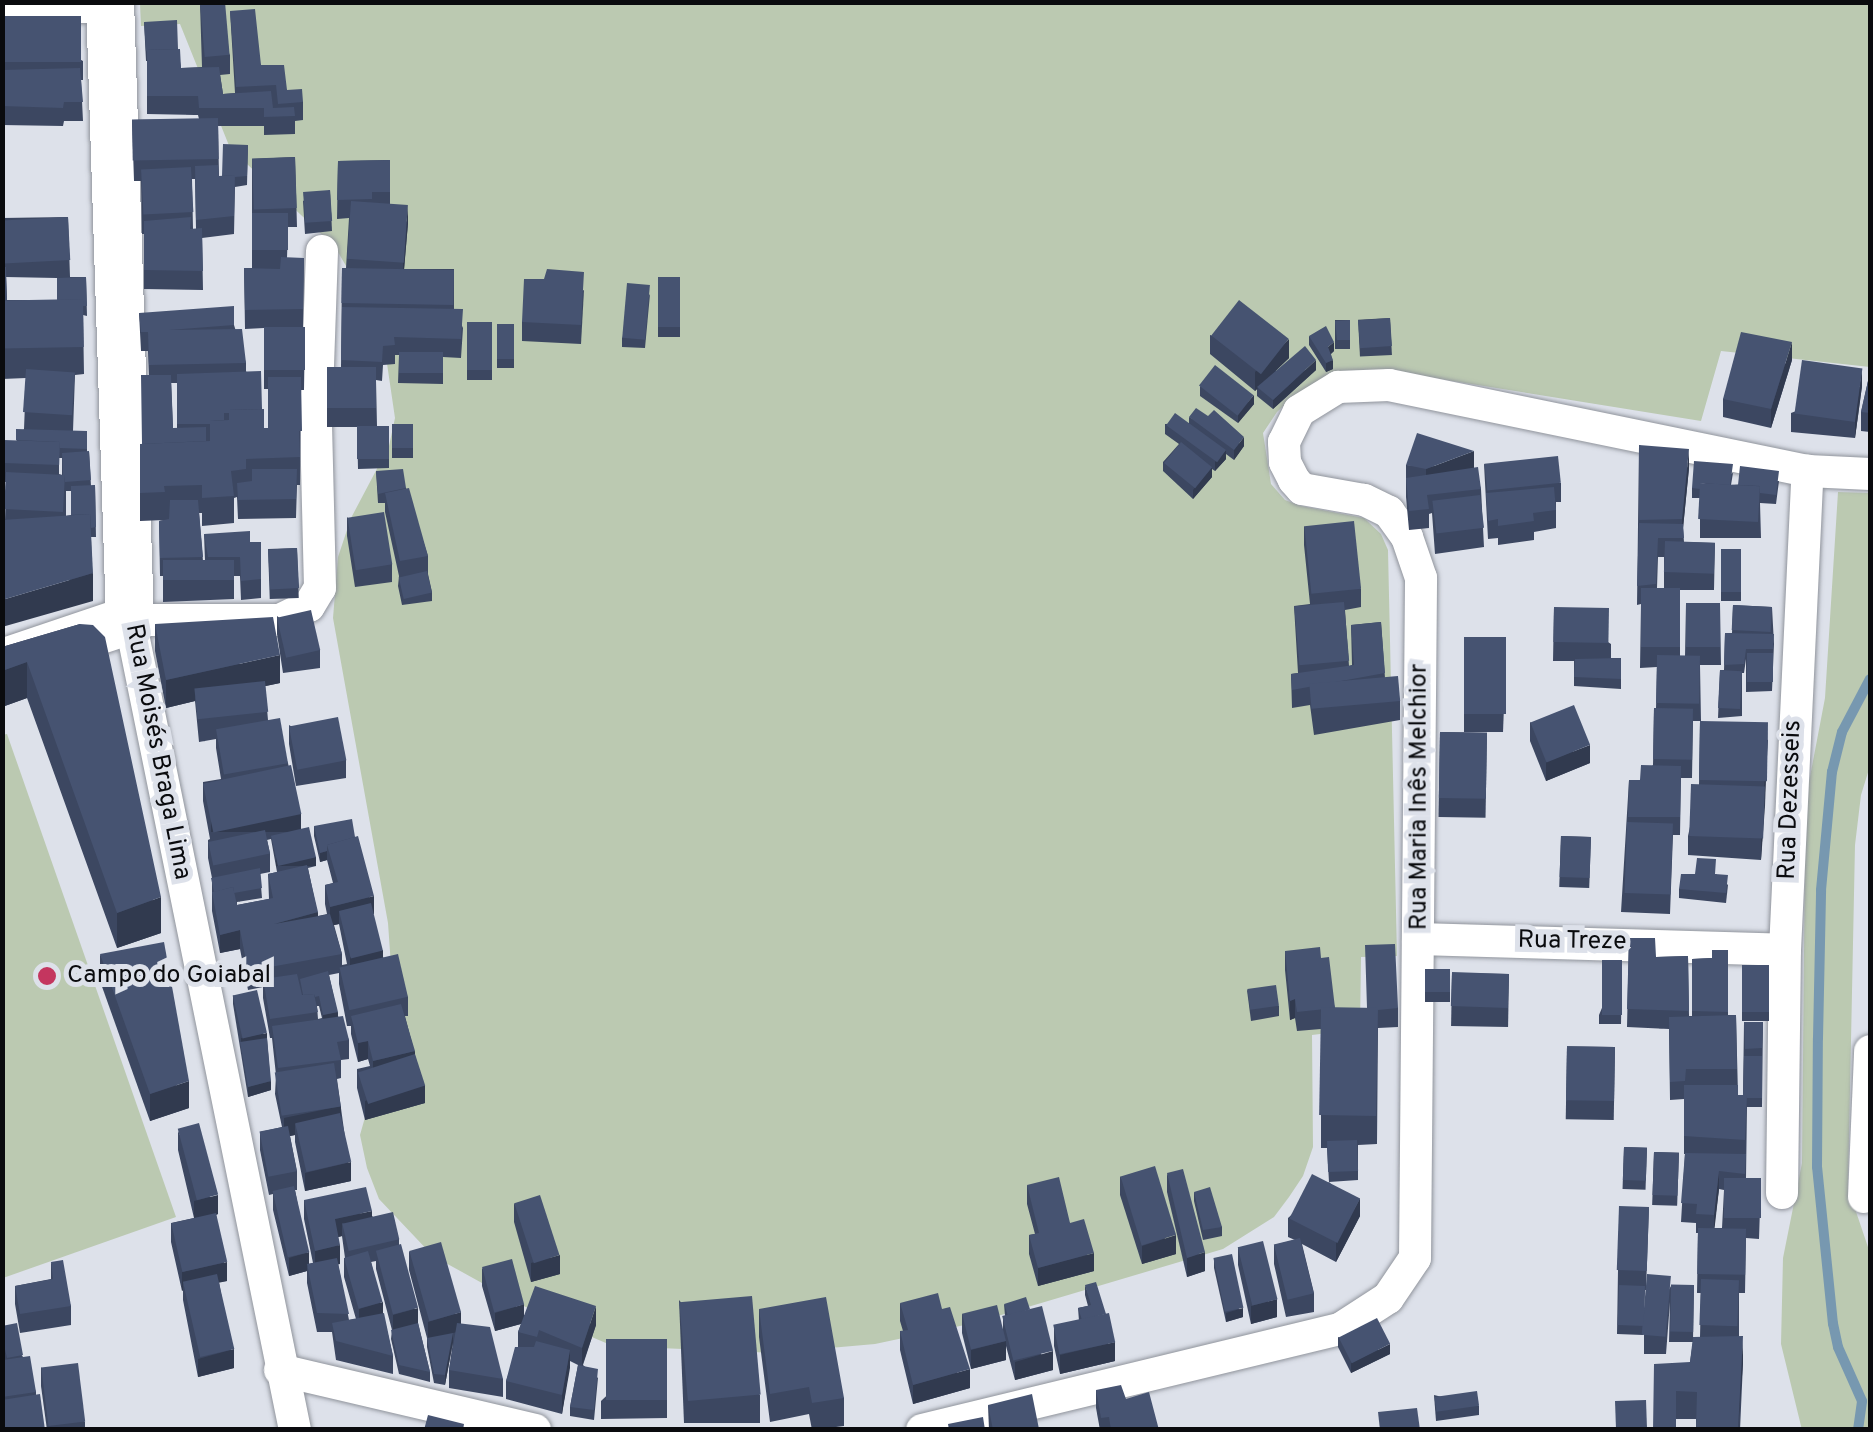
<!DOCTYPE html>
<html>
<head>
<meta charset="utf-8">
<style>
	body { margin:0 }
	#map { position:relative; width:1873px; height:1432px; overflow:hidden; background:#dde1ea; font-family:Overpass,sans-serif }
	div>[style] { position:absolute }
	.green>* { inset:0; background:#bbc9b1 }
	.stream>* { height:10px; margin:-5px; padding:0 5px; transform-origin:5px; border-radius:5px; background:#7798b0 }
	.roads { filter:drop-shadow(0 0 2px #90949c) drop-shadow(0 0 2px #90949c) }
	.street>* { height:32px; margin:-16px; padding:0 16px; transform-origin:16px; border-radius:16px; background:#fff }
	.secondary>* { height:48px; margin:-24px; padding:0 24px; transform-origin:24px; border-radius:24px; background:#fff }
	.wall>* { inset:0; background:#3c4761; transform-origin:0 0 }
	.shaded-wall>* { inset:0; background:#313a4f; transform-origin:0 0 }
	.building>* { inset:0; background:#465371; transform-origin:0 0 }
	.dots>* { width:28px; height:28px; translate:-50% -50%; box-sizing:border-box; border:5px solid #dde1ea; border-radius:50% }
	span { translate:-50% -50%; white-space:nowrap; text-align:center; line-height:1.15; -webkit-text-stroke:10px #dde1ea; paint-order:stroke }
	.street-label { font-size:25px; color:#0a0b0e }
	.poi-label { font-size:25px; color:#0a0b0e }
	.left { translate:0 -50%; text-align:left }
	.frame { position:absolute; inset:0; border:5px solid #0a0b0e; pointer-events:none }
</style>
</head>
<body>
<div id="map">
	<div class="green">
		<i style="clip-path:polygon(140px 3px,1870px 3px,1870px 367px,1721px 351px,1701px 421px,1415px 375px,1294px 396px,1277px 412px,1263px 433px,1271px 484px,1285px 500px,1301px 506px,1364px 518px,1381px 534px,1388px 550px,1397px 956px,1361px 957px,1360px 1029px,1312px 1035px,1313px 1147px,1303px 1176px,1289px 1197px,1274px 1217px,1223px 1249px,974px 1323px,875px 1344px,773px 1353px,613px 1346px,542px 1316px,433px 1256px,379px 1199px,367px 1168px,360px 1135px,379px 1068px,391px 966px,388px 923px,333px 618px,338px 557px,351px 518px,389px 446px,395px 418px,385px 350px,363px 295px,335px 247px,230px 148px,180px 24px,141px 26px)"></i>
		<i style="clip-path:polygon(1838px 492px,1870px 493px,1870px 766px,1861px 795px,1855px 845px,1848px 1188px,1870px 1253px,1870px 1429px,1802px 1430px,1781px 1344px,1783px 1258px,1802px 1163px,1805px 847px,1809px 782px,1825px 698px)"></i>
		<i style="clip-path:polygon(7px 734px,176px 1217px,3px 1278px,2px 735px)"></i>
	</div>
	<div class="stream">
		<i style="left:1858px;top:1430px;width:29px;rotate:-82deg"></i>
		<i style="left:1862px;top:1401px;width:59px;rotate:-114deg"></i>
		<i style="left:1838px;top:1347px;width:24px;rotate:-102deg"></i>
		<i style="left:1833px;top:1324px;width:158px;rotate:-95.8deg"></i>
		<i style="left:1817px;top:1167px;width:129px;rotate:-89.6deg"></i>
		<i style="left:1818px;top:1038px;width:148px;rotate:-88.8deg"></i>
		<i style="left:1821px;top:890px;width:119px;rotate:-84.7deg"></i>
		<i style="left:1832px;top:772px;width:41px;rotate:-76deg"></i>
		<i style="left:1842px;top:732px;width:60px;rotate:-62.2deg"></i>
	</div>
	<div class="roads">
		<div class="street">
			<i style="left:2px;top:7px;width:108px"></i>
			<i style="left:1418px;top:939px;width:367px;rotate:1.7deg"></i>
			<i style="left:1782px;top:1193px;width:243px;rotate:-89.3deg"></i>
			<i style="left:1785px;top:950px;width:480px;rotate:-87.3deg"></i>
			<i style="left:1864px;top:1197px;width:146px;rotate:-87.6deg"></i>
			<i style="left:280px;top:1370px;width:262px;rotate:13.2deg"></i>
			<i style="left:295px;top:1430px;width:827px;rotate:-101.51deg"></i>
			<i style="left:130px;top:620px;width:150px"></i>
			<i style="left:280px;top:620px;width:32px;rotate:-26deg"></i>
			<i style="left:309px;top:606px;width:21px;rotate:-59deg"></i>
			<i style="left:320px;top:588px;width:165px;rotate:-91.4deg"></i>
			<i style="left:316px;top:423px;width:172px;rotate:-88deg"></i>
			<i style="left:922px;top:1430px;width:430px;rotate:-13.6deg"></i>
			<i style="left:1340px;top:1329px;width:57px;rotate:-32.9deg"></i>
			<i style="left:1388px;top:1298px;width:48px;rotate:-56deg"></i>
			<i style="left:1415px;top:1258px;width:680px;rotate:-89.49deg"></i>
			<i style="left:1421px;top:578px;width:43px;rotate:-108.9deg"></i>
			<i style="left:1407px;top:537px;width:31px;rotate:-126deg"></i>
			<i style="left:1389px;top:512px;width:28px;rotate:-154deg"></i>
			<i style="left:1364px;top:500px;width:63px;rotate:-169.9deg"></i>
			<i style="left:1302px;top:489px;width:12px;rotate:-132deg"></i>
			<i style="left:1294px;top:480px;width:20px;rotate:-117deg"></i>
			<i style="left:1285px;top:462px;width:20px;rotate:-93deg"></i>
			<i style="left:1284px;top:442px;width:34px;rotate:-64deg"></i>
			<i style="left:1299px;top:411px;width:46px;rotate:-31.6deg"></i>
			<i style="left:1338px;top:387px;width:51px;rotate:-2.2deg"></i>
			<i style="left:1389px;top:385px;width:428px;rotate:11.6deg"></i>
			<i style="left:1808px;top:471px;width:62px;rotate:2.8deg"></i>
		</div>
		<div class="secondary">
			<i style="left:2px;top:663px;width:135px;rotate:-18.6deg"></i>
			<i style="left:130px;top:620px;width:618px;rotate:-91.85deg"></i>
		</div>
	</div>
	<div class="wall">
		<i style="clip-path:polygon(evenodd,200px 4px,230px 55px,230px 74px,220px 75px,223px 94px,235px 93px,230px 11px,261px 65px,287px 90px,303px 102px,303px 120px,295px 121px,295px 134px,264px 135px,264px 126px,218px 126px,219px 176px,222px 176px,248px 145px,247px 185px,235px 187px,234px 234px,202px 238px,203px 290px,144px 289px,144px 234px,142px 234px,141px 181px,134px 181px,132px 120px,199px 119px,198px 115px,147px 114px,147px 61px,146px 61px,144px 22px,178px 49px,181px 68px,202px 67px,200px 4px,192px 179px,195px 179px,196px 229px,193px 229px,192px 179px)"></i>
		<i style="clip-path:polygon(2px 16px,83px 61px,83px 80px,81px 80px,83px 121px,64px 121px,63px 126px,2px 125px)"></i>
		<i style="clip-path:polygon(evenodd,295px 157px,297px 227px,288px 227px,287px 258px,304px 258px,303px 327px,305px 327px,304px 390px,301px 390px,300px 485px,297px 485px,296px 518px,238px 519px,237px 497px,234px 498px,234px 523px,202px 526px,202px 513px,199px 513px,203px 561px,205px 561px,204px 534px,250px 542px,261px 542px,261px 598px,241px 600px,240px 576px,234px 576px,234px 599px,163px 602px,163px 576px,160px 576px,159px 521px,164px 520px,140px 521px,140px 444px,142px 444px,149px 375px,148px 351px,141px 351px,139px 313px,234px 325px,246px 363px,246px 371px,262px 409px,264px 428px,268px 428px,268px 389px,264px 389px,264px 328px,245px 329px,244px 268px,252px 268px,252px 159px,295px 157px,171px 383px,177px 383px,177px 428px,173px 428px,171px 383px)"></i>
		<i style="clip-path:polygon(390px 160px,390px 204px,408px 223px,404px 269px,454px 269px,454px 309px,463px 328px,461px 358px,443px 357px,443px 384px,398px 383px,399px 355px,395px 355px,395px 364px,383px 365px,382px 381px,376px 380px,377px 426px,389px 426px,389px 468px,358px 469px,357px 427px,327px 427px,327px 367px,341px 367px,342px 268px,346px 268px,349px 218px,337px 219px,338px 161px)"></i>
		<i style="clip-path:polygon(330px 190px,332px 231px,305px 234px,303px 201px)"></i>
		<i style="clip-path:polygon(evenodd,68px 217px,70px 277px,86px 277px,87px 316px,83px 315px,84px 374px,75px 375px,73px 431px,87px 431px,87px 452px,89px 451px,91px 486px,95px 485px,96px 537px,91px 537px,93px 601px,5px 520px,6px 482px,2px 482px,2px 463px,24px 429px,26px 378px,2px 379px,2px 218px,68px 217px,6px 277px,57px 278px,57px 300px,7px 300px,6px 277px,68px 217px,59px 458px,62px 458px,62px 475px,59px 474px,59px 458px,68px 217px,66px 491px,71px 491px,71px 515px,66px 516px,66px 491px)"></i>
		<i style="left:658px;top:277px;width:22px;height:60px"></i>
		<i style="clip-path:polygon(584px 290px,581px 344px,522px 341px,522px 322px)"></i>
		<i style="clip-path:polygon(650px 294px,645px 348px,622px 347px,622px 338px)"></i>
		<i style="left:1390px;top:318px;width:37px;height:32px;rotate:87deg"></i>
		<i style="left:1350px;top:320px;width:29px;height:15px;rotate:90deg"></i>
		<i style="left:467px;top:322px;width:25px;height:58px"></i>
		<i style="left:497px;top:324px;width:17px;height:44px"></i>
		<i style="clip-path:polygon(1210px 335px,1289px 358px,1275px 371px,1316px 370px,1273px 409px,1257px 396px,1257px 389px,1255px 391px,1210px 354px)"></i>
		<i style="clip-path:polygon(1309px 336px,1334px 351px,1331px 354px,1333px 369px,1326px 372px,1309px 345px)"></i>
		<i style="clip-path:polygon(1792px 360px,1771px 428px,1723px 417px,1723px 399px)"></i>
		<i style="clip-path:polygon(1870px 372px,1870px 432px,1861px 431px,1861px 412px)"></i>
		<i style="clip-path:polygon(1200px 386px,1254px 404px,1238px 423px,1200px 396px)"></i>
		<i style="clip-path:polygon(1862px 386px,1855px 438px,1791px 432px,1791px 413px)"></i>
		<i style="clip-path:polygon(1189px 417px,1244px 446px,1234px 460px,1226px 454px,1226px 459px,1215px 471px,1212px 469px,1212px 477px,1193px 499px,1163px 471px,1163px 462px,1179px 444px,1165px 434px,1165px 424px,1189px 423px)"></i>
		<i style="left:392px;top:424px;width:21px;height:34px"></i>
		<i style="clip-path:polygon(evenodd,1639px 445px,1689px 468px,1683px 528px,1684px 542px,1715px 543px,1714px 590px,1680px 590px,1680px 656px,1685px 656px,1686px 603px,1720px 603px,1721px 665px,1700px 665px,1701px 721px,1693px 721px,1692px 778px,1681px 778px,1680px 835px,1673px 835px,1670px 914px,1621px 912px,1629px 780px,1640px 780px,1653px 765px,1654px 708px,1656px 708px,1657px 667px,1640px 668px,1641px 604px,1637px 605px,1639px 445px,1658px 557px,1664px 557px,1664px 588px,1657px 588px,1658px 557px)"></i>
		<i style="clip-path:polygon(1484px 464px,1561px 483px,1561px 502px,1556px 502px,1556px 528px,1534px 532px,1534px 540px,1498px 545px,1498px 538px,1488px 539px)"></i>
		<i style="clip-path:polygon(1406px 465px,1474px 468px,1481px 489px,1484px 547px,1435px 554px,1432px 513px,1429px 514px,1429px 528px,1409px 530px,1406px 497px)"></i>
		<i style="clip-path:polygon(376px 471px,406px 488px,428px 556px,428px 574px,432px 592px,432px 601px,402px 605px,398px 586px,399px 576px,385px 512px,385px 503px,378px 503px)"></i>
		<i style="clip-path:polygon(1733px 473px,1731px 485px,1779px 481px,1776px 504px,1760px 503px,1761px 538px,1700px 538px,1700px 498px,1692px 498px,1692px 488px)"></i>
		<i style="clip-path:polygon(347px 517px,392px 564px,392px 582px,355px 587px,347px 536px)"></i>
		<i style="clip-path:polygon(1304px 526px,1361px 589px,1361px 607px,1345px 610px,1349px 666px,1352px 665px,1351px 625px,1381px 622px,1385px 678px,1400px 701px,1400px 720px,1314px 735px,1310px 705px,1292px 708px,1291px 674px,1298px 673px,1294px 606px,1310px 604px,1304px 545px)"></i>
		<i style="left:297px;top:548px;width:50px;height:29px;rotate:88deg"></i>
		<i style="left:1721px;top:549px;width:20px;height:52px"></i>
		<i style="clip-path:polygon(1733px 605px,1772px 607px,1774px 644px,1772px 691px,1746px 692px,1746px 659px,1744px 673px,1742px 673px,1742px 716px,1718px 718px,1720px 670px,1724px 670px,1725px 633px,1732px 633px)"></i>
		<i style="clip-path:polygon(1554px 607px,1611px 644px,1611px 658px,1621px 658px,1621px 689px,1574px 686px,1574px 661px,1553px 661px)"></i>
		<i style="clip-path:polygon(277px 616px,320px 650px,320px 668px,283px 673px,277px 634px)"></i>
		<i style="clip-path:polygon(80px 624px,161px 933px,117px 948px,27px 698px,2px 707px,2px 647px)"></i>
		<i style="clip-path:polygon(evenodd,155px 624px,280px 683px,265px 686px,268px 720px,288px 763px,301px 829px,316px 866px,308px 868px,318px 916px,327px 914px,325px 904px,325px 885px,333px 883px,327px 860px,320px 862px,314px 836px,314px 826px,355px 837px,383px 957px,408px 997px,408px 1016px,405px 1016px,415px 1055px,425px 1103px,365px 1120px,357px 1088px,357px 1069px,370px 1066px,368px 1059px,358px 1062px,351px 1034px,351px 1026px,347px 1026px,339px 984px,339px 973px,329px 975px,338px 1016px,349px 1040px,349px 1059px,341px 1060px,341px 1078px,337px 1079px,351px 1181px,305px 1191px,295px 1142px,295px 1135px,290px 1136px,297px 1171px,297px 1190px,295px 1190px,309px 1264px,313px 1263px,304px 1219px,304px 1200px,372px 1216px,399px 1239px,399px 1245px,430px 1372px,430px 1382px,399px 1374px,391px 1339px,392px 1330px,376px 1269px,376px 1261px,371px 1262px,393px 1356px,393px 1374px,336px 1360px,332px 1332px,317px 1332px,307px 1283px,307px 1271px,289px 1276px,273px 1210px,273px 1194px,269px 1195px,260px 1150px,260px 1132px,282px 1127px,275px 1094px,276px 1075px,272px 1038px,270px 1038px,263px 998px,263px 987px,248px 990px,240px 949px,220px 953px,212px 911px,212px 878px,208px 858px,208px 840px,210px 839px,203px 801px,203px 782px,221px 779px,216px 748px,216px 739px,199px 742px,195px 701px,166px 708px,155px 651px,155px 624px,271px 839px,277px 872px,268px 874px,269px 899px,237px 905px,237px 902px,262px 898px,260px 874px,270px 872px,270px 853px,267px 840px,271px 839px,155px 624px,339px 924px,347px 964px,342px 965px,342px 954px,334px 925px,339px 924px,155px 624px,317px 1006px,319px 1006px,322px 1018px,318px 1019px,317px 1006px,155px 624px,342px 1236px,345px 1258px,344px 1258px,344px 1277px,356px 1319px,349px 1320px,338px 1264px,340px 1264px,338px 1237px,342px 1236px)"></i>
		<i style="clip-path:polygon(1464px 637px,1506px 656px,1503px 732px,1464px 732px)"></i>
		<i style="clip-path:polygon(1700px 721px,1768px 740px,1761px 860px,1688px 855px,1688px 836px,1699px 785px)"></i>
		<i style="clip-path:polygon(1530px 722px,1590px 763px,1546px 781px,1530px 741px)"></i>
		<i style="clip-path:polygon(289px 725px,346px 760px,346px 778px,296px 786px,289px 744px)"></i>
		<i style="left:1440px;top:732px;width:47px;height:85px;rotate:1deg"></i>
		<i style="left:1561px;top:836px;width:30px;height:51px;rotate:2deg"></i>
		<i style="clip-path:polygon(1716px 874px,1728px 885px,1726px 903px,1679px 898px,1679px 889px)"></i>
		<i style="clip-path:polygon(evenodd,1629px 938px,1656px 957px,1688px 956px,1689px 1016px,1692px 1016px,1692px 959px,1712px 958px,1728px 950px,1728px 1015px,1736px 1015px,1738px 1095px,1743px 1095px,1744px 1022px,1763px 1022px,1762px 1107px,1747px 1107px,1746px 1178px,1761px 1178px,1759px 1239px,1746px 1238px,1745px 1293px,1739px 1293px,1739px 1336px,1743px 1363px,1740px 1430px,1696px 1430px,1696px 1419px,1676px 1419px,1653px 1430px,1690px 1362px,1693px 1342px,1669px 1342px,1670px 1302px,1666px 1354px,1644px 1354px,1644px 1335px,1671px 1286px,1694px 1285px,1693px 1340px,1700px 1337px,1701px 1293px,1697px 1293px,1698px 1233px,1696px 1233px,1696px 1223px,1681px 1222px,1685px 1154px,1684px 1154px,1684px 1099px,1670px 1100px,1669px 1029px,1627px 1027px,1629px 938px,1719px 1189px,1724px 1190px,1722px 1228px,1714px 1228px,1719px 1189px)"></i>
		<i style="clip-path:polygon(1285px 951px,1321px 958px,1335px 1008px,1398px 1008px,1398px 1027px,1378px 1028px,1377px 1144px,1358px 1145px,1358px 1180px,1329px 1182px,1360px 1216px,1336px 1262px,1302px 1244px,1314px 1293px,1314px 1312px,1286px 1317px,1274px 1264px,1274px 1245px,1295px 1240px,1288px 1237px,1288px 1218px,1329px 1182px,1327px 1148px,1321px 1148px,1321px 1029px,1297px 1031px,1295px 1018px,1290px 1020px,1285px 970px)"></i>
		<i style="clip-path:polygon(100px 954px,189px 1108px,150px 1121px,100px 981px)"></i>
		<i style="clip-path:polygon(1622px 960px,1621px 1024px,1599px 1024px,1599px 1015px)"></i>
		<i style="left:1742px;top:965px;width:27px;height:56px"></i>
		<i style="left:1425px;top:969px;width:25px;height:33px"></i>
		<i style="left:1509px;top:974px;width:53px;height:57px;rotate:91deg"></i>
		<i style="clip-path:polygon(1247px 990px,1279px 1006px,1279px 1016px,1251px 1021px)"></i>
		<i style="clip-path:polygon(233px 995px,267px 1038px,271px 1090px,248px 1097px,233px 1004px)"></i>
		<i style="left:1615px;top:1047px;width:73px;height:48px;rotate:91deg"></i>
		<i style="clip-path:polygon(178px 1131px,218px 1214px,216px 1215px,227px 1281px,219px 1282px,234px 1368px,198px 1377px,183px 1300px,183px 1290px,182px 1291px,171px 1242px,171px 1223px,194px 1218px,178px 1150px)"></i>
		<i style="left:1624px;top:1147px;width:23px;height:42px;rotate:2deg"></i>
		<i style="left:1654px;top:1152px;width:25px;height:53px;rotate:2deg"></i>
		<i style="clip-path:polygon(1167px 1173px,1205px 1271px,1187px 1277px,1167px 1192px)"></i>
		<i style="clip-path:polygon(1120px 1176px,1176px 1254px,1142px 1264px,1120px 1195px)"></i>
		<i style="clip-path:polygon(1027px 1185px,1070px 1223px,1094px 1271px,1038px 1286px,1029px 1254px,1029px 1235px,1035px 1234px,1027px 1204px)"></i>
		<i style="clip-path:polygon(1194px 1192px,1222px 1227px,1222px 1236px,1203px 1240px,1194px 1201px)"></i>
		<i style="clip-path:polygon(514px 1203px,560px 1274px,531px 1282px,514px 1222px)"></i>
		<i style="clip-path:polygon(1649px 1207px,1646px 1290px,1645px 1290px,1643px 1335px,1617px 1334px,1618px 1270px)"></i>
		<i style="clip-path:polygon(1238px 1247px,1277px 1317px,1251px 1324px,1238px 1265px)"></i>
		<i style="clip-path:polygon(409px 1251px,461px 1324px,503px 1379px,503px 1397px,449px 1388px,449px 1370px,453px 1342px,445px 1385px,434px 1383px,427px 1347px,427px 1338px,409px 1270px)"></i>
		<i style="clip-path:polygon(1214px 1259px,1243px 1317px,1226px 1322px,1214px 1268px)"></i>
		<i style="clip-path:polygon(51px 1262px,71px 1306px,71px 1325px,20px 1333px,15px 1304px,15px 1286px,51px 1279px)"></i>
		<i style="clip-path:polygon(482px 1268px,524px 1315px,596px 1325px,583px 1365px,598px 1378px,594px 1420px,570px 1416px,570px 1407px,578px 1365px,570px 1361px,562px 1414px,506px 1399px,506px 1381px,518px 1347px,518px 1332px,521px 1324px,495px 1331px,482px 1286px)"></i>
		<i style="clip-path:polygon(1085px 1285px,1115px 1361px,1060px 1374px,1054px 1346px,1054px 1327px,1079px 1321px,1078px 1308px,1088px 1306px,1085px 1295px)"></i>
		<i style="clip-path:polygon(679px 1300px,760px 1395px,760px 1423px,684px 1423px)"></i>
		<i style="clip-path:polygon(900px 1303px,970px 1388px,913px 1404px,900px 1350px,900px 1331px,903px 1331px,900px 1321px)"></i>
		<i style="clip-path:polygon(1004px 1304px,1053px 1370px,1015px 1380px,1006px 1346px,1006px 1360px,971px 1369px,962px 1333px,962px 1314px,1003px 1330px,1003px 1317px,1005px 1316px)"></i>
		<i style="clip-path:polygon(759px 1309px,844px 1398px,844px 1426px,812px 1430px,809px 1414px,770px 1422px,759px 1337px)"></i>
		<i style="clip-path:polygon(2px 1326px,23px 1357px,36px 1392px,36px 1395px,2px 1430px)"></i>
		<i style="clip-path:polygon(1338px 1337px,1390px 1354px,1351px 1373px,1338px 1347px)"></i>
		<i style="clip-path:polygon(667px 1339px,667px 1418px,601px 1419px,601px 1401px)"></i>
		<i style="clip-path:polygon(41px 1367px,85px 1422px,85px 1430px,47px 1430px,41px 1386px)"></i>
		<i style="clip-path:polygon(1096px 1390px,1126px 1399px,1159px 1430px,1100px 1430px,1096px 1408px)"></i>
		<i style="clip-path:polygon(1434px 1395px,1479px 1406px,1479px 1415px,1436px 1421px)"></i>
		<i style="clip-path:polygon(988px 1405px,1039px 1429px,989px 1430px)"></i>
	</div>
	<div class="shaded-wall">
		<i style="clip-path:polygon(408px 205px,408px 223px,403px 282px,403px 263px)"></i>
		<i style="clip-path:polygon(1289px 339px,1289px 358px,1255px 391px,1255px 372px)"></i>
		<i style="clip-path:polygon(1334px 342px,1334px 351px,1328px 356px,1328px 347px)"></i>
		<i style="clip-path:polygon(1792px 342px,1792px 360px,1771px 428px,1771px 409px)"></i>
		<i style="clip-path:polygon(1316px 360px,1316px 370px,1273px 409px,1273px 400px)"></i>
		<i style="clip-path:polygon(1333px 360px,1333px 369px,1326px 372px,1326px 363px)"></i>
		<i style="clip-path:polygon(1862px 368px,1862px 386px,1855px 438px,1855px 419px)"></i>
		<i style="clip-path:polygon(1254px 395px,1254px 404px,1238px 423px,1238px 413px)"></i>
		<i style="clip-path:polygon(1244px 437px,1244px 446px,1234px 460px,1234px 450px)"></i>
		<i style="clip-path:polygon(1689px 449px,1689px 468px,1682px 538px,1682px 519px)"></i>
		<i style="clip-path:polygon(1226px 450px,1226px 459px,1215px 471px,1215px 462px)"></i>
		<i style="clip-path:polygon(1474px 451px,1474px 470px,1426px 488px,1426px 469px)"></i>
		<i style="clip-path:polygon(1212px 467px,1212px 477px,1193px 499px,1193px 490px)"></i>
		<i style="clip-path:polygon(93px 573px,93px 601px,2px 627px,2px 600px)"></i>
		<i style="clip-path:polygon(280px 655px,280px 683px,196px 701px,195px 693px,195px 701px,166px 708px,166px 680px)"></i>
		<i style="clip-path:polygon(27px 662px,27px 698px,2px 707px,2px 671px)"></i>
		<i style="clip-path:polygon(1768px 722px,1765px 806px,1761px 860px,1761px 841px)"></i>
		<i style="clip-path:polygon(1590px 745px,1590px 763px,1546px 781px,1546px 762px)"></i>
		<i style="left:301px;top:814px;width:18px;height:90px;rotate:90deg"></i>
		<i style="clip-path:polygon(327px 851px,327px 860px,320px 862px,320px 853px)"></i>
		<i style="left:316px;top:857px;width:9px;height:40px;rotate:90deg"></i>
		<i style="clip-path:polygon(374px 896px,374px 914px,339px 911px,339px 924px,330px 926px,330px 907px)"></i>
		<i style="clip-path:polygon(161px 897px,161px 933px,117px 948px,117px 913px)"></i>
		<i style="clip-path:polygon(318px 912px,318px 931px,274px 924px)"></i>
		<i style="clip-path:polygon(240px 930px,240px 949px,220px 953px,220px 935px)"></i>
		<i style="clip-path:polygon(383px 950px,383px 968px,350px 976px,350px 957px)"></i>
		<i style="clip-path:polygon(1295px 999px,1295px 1018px,1290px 1020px,1290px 1001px)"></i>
		<i style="clip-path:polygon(338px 1012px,338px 1021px,323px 1024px,323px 1015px)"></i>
		<i style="clip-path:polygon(267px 1033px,267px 1042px,241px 1048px,241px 1038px)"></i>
		<i style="clip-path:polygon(368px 1041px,368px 1059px,358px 1062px,358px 1043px)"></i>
		<i style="clip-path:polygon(415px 1051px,415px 1070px,373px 1080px,373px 1061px)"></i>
		<i style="clip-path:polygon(189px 1081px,189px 1108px,150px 1121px,150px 1094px)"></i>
		<i style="clip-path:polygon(271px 1081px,271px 1090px,248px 1097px,248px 1087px)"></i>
		<i style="clip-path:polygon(425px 1085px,425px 1103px,365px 1120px,365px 1101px)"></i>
		<i style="clip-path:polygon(341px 1106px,341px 1125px,295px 1124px,295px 1135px,284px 1137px,284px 1118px)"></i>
		<i style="clip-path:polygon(351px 1162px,351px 1181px,305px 1191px,305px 1173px)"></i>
		<i style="clip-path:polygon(1719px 1171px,1719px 1189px,1714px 1233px,1714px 1215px)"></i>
		<i style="clip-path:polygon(218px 1195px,218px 1214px,194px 1220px,194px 1201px)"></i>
		<i style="clip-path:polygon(1360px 1198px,1360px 1216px,1336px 1262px,1336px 1243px)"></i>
		<i style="clip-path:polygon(372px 1211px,372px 1230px,342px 1223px,342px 1236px,335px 1238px,335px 1219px)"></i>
		<i style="clip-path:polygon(1176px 1235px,1176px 1254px,1142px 1264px,1142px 1246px)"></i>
		<i style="clip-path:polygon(340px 1245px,340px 1264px,315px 1270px,315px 1251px)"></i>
		<i style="clip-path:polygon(309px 1252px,309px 1271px,307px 1264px,307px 1271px,289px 1276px,289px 1258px)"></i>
		<i style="clip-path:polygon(1205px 1252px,1205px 1271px,1187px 1277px,1187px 1258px)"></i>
		<i style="clip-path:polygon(1094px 1253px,1094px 1271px,1038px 1286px,1038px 1268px)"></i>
		<i style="clip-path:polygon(560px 1255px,560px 1274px,531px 1282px,531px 1263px)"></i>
		<i style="clip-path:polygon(227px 1262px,227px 1281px,185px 1290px,183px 1281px,183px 1290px,182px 1291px,182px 1272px)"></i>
		<i style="clip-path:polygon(1277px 1299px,1277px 1317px,1251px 1324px,1251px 1306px)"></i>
		<i style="clip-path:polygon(383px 1302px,383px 1321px,359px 1328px,359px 1309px)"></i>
		<i style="clip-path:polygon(524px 1304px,524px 1323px,495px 1331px,495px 1313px)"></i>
		<i style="clip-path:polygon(596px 1306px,596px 1325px,582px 1366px,582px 1348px)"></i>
		<i style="clip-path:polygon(418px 1308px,418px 1327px,393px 1334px,393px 1315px)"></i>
		<i style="clip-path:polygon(1243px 1308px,1243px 1317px,1226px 1322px,1226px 1313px)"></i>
		<i style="clip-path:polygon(461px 1312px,461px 1331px,453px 1333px,453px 1342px,445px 1385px,445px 1375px,428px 1341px,428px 1322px)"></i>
		<i style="clip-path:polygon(1743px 1336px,1743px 1363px,1738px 1430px)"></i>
		<i style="clip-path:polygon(1006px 1341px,1006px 1360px,971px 1369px,971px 1350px)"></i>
		<i style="clip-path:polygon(1115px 1342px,1115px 1361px,1060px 1374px,1060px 1355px)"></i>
		<i style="clip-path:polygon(1390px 1344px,1390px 1354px,1351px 1373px,1351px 1363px)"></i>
		<i style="clip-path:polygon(234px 1349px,234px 1368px,198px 1377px,198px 1359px)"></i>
		<i style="clip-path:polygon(570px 1350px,570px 1368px,562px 1414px,562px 1395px)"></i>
		<i style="clip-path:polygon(1053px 1351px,1053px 1370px,1015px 1380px,1015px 1362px)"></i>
		<i style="clip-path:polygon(970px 1369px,970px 1388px,913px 1404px,913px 1385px)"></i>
	</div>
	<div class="building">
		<i style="left:225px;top:2px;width:53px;height:25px;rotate:85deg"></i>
		<i style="clip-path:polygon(255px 9px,261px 65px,284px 65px,287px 90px,302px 89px,303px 102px,278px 104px,276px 85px,236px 87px,230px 11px)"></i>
		<i style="left:2px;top:16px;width:79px;height:46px"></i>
		<i style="clip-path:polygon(177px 20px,178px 49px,147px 50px,146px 52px,144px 22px)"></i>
		<i style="clip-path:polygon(180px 49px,181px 68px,219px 67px,223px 94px,271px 91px,273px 108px,294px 107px,295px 116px,264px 117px,264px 108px,199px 108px,198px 96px,147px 96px,147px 50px)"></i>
		<i style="clip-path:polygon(80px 68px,83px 102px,64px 102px,63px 108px,2px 106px,2px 70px)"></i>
		<i style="left:218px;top:118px;width:41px;height:86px;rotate:89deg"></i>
		<i style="clip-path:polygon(223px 144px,248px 145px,247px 176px,235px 177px,235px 175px,222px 176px)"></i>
		<i style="left:295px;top:157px;width:51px;height:43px;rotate:88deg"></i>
		<i style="clip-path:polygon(390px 160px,390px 192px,372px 192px,372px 199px,337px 200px,338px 161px)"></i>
		<i style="clip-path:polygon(218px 165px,219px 176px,235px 175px,234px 216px,196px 220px,195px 166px)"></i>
		<i style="left:191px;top:167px;width:45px;height:50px;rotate:87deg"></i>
		<i style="left:330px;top:190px;width:31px;height:27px;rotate:86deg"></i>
		<i style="left:351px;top:201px;width:57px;height:58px;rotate:4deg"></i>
		<i style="left:252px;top:213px;width:36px;height:37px"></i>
		<i style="left:68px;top:217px;width:43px;height:66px;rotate:87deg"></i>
		<i style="clip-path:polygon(191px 217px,190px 229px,202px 228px,203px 271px,144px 270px,144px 221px)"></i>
		<i style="clip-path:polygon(281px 257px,304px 258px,303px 309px,245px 310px,244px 268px,280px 269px)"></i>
		<i style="clip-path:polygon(2px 267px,6px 267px,7px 300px,2px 300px)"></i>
		<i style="left:342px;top:268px;width:112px;height:35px;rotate:1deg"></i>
		<i style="clip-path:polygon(547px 269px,584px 272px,581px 325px,522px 322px,524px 279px,544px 279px)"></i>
		<i style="clip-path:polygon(86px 277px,87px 306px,83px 306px,83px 299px,57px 300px,57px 278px)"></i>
		<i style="left:658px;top:277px;width:22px;height:50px"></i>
		<i style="left:627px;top:283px;width:23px;height:55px;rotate:5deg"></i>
		<i style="left:83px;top:299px;width:48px;height:81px;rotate:89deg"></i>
		<i style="left:1239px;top:300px;width:63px;height:45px;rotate:38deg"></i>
		<i style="clip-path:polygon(234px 306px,234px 325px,169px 330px,242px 329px,246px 363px,149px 365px,148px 332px,141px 332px,139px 313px)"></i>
		<i style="clip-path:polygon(342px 307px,463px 309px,461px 339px,394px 337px,395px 345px,383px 346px,382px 362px,341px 360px)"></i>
		<i style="left:1390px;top:318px;width:28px;height:32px;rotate:86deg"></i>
		<i style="clip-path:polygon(1350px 320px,1350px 340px,1337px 340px,1335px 321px)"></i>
		<i style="left:467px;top:322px;width:25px;height:48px"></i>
		<i style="left:497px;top:324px;width:17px;height:35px"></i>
		<i style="clip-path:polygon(1326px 326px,1334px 342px,1328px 347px,1333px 360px,1326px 363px,1309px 336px)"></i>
		<i style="left:264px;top:327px;width:41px;height:43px"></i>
		<i style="clip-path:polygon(1741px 332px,1792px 342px,1771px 409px,1723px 399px)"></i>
		<i style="clip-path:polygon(1305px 346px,1316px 360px,1273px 400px,1257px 387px)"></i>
		<i style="left:399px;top:352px;width:44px;height:21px"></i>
		<i style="left:1802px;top:360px;width:61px;height:54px;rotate:8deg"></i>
		<i style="left:1215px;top:365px;width:49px;height:26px;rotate:38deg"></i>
		<i style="left:327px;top:367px;width:49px;height:41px"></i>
		<i style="left:26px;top:369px;width:49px;height:43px;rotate:4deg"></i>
		<i style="clip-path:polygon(261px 371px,262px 409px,229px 410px,229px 413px,224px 413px,224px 420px,210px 421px,210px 424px,177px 424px,177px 374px)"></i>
		<i style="clip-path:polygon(1870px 372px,1870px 413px,1861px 412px)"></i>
		<i style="clip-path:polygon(141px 375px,171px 375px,173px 428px,206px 427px,206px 441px,142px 444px)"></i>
		<i style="clip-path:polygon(268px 377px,301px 377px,302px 431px,299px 431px,299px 428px,268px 428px)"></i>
		<i style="clip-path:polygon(1196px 408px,1208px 416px,1214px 410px,1244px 437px,1234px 450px,1189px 417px)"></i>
		<i style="clip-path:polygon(264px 409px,264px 428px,299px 428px,300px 457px,246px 459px,246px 469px,231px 471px,234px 496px,202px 498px,202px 485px,164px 486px,165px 492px,140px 493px,140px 444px,210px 441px,210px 421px,229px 420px,229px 410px)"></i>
		<i style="left:1175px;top:413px;width:63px;height:15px;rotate:36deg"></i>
		<i style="left:392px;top:424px;width:21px;height:24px"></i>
		<i style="left:357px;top:426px;width:32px;height:33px"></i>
		<i style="clip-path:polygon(16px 429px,87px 431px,87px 449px,60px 448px,60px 442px,16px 440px)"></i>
		<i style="clip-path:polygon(1417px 433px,1474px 451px,1426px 469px,1406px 465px)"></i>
		<i style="left:4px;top:440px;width:56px;height:23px;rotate:2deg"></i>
		<i style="left:1181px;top:442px;width:40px;height:27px;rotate:39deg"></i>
		<i style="clip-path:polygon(1639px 445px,1689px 449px,1682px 519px,1639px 520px)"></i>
		<i style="clip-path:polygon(89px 451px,91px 480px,65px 482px,65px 475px,63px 475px,62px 453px)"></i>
		<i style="left:1558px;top:456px;width:27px;height:74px;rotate:84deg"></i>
		<i style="clip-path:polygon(1694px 461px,1733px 464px,1730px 485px,1700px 483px,1700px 489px,1692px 488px)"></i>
		<i style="clip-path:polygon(1740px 466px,1779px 471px,1776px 495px,1760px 493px,1760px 486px,1738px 485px)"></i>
		<i style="clip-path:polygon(1478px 467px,1481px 489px,1427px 495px,1429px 509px,1409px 511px,1406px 478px)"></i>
		<i style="clip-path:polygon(252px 469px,297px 469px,296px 499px,238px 500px,237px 483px,252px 481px)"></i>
		<i style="clip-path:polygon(403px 469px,406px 488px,378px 494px,376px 471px)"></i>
		<i style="left:6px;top:472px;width:59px;height:37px;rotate:3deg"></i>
		<i style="left:1700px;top:483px;width:60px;height:36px;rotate:3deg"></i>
		<i style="clip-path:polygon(95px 485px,96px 527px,91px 528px,90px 514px,71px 515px,71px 486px)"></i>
		<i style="clip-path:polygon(1554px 487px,1556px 510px,1533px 513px,1534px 521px,1498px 526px,1498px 519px,1488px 521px,1486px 493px)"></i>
		<i style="clip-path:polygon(409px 488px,428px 556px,400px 561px,385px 493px)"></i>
		<i style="left:1480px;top:495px;width:33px;height:48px;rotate:83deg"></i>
		<i style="clip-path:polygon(170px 500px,198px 500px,203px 557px,160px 558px,159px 521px,169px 519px)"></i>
		<i style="left:384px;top:512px;width:53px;height:37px;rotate:81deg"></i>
		<i style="clip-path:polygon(90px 514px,93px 573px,2px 600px,2px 520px)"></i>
		<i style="left:1354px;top:521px;width:68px;height:50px;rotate:84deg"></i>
		<i style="clip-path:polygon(1639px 523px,1683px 524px,1684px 538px,1658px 538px,1656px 584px,1637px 586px)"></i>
		<i style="clip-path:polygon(250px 531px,250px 542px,261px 542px,261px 579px,241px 581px,240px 557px,208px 557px,204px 534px)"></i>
		<i style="left:1665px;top:541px;width:50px;height:31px;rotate:2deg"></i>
		<i style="left:297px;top:548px;width:40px;height:29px;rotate:87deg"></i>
		<i style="left:1721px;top:549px;width:20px;height:43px"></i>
		<i style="left:234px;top:560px;width:20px;height:71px;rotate:90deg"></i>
		<i style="left:427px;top:571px;width:22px;height:29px;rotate:77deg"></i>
		<i style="left:1680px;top:588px;width:59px;height:39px;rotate:90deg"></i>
		<i style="left:1344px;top:602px;width:59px;height:50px;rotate:85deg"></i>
		<i style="left:1686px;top:603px;width:34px;height:44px"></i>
		<i style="left:1733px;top:605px;width:39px;height:25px;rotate:3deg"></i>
		<i style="left:1554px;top:607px;width:55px;height:35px;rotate:1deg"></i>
		<i style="left:311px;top:610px;width:41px;height:35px;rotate:77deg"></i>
		<i style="clip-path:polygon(273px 617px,280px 655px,166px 680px,155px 624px)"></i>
		<i style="clip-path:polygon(1381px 622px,1385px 673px,1292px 690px,1291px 674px,1354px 665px,1351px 625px)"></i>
		<i style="clip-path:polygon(80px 624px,93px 625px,105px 637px,161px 897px,117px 913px,27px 662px,2px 671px,2px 647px)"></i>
		<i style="clip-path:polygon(1725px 633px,1774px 634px,1773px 649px,1746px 649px,1744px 664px,1724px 665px)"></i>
		<i style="left:1464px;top:637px;width:42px;height:77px"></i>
		<i style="left:1747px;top:653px;width:26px;height:29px"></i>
		<i style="left:1657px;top:655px;width:43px;height:48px;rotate:1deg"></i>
		<i style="clip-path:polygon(1621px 658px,1621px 679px,1574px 677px,1575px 659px)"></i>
		<i style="left:1720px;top:670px;width:22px;height:38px;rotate:3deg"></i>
		<i style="left:1398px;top:676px;width:25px;height:89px;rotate:85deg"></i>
		<i style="left:265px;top:681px;width:31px;height:71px;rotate:84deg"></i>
		<i style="left:1574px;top:705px;width:43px;height:47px;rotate:68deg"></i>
		<i style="left:1654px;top:708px;width:39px;height:51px;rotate:1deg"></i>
		<i style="left:338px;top:717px;width:44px;height:50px;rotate:79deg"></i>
		<i style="left:280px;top:718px;width:46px;height:65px;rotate:80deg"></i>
		<i style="left:1700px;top:721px;width:68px;height:59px;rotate:1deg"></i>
		<i style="left:1440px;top:732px;width:47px;height:66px;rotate:1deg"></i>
		<i style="left:291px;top:765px;width:50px;height:90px;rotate:78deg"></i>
		<i style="clip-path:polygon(1641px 765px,1681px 766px,1680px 817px,1628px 817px,1629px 780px,1640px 780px)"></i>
		<i style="left:1691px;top:784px;width:74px;height:52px;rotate:2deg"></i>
		<i style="clip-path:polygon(352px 819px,355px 837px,327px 845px,327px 851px,320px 853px,314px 826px)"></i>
		<i style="left:1627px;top:822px;width:46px;height:71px;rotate:2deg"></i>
		<i style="left:309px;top:827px;width:31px;height:39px;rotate:77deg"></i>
		<i style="left:265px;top:830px;width:24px;height:58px;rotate:78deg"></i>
		<i style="clip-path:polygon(358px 836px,374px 896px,330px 907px,325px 885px,338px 882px,327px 845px)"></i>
		<i style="left:1561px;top:836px;width:30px;height:41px;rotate:2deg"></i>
		<i style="clip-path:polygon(1697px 858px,1716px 859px,1715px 874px,1728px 875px,1726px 893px,1679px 889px,1681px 874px,1695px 874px)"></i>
		<i style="clip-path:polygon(307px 865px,318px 912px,274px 924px,330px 914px,342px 954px,248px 971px,240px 930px,220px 935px,212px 892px,233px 887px,237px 905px,273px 898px,268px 874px)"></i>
		<i style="clip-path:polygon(260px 868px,262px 888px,234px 893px,233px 887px,214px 892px,211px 878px)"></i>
		<i style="left:371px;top:903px;width:49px;height:33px;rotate:76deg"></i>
		<i style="clip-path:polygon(1629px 938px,1655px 938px,1656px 957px,1688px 956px,1689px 1011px,1627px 1009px)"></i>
		<i style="clip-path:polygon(164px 942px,189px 1081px,150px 1094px,100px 954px)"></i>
		<i style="clip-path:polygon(1395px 944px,1398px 1008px,1378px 1010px,1378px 1008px,1367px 1008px,1365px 945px)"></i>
		<i style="clip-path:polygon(1320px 947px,1321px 958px,1329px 957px,1335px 1008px,1297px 1012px,1295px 999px,1290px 1001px,1285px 951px)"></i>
		<i style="clip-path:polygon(1712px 950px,1728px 950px,1728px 1012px,1692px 1011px,1692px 959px,1712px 958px)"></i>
		<i style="left:398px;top:954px;width:44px;height:60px;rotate:77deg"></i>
		<i style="left:1602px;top:960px;width:20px;height:55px"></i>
		<i style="left:1742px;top:965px;width:27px;height:47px"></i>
		<i style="left:1425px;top:969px;width:25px;height:23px"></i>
		<i style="clip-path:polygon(328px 971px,338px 1012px,323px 1015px,319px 996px,315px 997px,314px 994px,303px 995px,300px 979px)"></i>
		<i style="clip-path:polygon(297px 974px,302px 995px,314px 994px,318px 1012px,270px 1019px,263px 979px)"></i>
		<i style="left:1509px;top:974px;width:34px;height:57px;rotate:92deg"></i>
		<i style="left:1276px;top:985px;width:21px;height:29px;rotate:82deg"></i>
		<i style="left:257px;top:990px;width:44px;height:25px;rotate:77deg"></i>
		<i style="clip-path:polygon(401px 1004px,415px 1051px,373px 1061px,368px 1041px,358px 1043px,351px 1016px)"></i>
		<i style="left:1378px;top:1008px;width:108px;height:57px;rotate:91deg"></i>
		<i style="clip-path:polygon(1736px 1015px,1737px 1069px,1686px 1069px,1685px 1081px,1670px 1082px,1669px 1017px)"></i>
		<i style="clip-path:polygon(343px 1016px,349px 1040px,337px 1042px,341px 1060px,278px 1068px,272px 1026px)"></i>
		<i style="clip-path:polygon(1744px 1022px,1763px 1022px,1762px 1048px,1745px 1049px)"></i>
		<i style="clip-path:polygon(267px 1038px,271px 1081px,248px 1087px,240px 1042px)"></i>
		<i style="left:1615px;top:1047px;width:54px;height:48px;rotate:91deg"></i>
		<i style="left:415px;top:1054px;width:33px;height:60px;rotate:72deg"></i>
		<i style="clip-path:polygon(1744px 1056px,1762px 1056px,1762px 1098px,1747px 1098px,1747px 1095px,1743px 1095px)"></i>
		<i style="left:334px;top:1063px;width:44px;height:60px;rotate:81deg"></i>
		<i style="clip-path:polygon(1684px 1085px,1738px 1085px,1738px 1095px,1747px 1095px,1745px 1140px,1684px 1136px)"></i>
		<i style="left:340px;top:1113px;width:50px;height:46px;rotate:77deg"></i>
		<i style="left:199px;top:1123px;width:74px;height:22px;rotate:75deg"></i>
		<i style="left:288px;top:1126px;width:46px;height:29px;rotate:79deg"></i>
		<i style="left:1357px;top:1140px;width:31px;height:30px;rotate:88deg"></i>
		<i style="left:1624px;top:1147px;width:23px;height:33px;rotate:2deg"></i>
		<i style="left:1654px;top:1152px;width:25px;height:43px;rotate:2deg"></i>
		<i style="clip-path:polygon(1685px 1153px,1746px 1154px,1745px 1174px,1719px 1171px,1714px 1215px,1696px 1214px,1697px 1204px,1681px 1203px)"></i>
		<i style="left:1155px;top:1166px;width:72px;height:36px;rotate:73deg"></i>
		<i style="clip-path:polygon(1183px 1169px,1205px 1252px,1187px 1258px,1167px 1173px)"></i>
		<i style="left:1312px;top:1174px;width:54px;height:50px;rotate:27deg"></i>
		<i style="clip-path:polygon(1059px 1177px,1070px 1223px,1084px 1219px,1094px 1253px,1038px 1268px,1029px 1235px,1039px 1233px,1027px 1185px)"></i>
		<i style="left:1724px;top:1178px;width:37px;height:40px"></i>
		<i style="left:294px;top:1186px;width:68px;height:22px;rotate:77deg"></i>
		<i style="clip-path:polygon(366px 1187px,372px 1211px,335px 1219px,340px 1245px,315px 1251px,304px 1200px)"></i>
		<i style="clip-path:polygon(1210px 1187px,1222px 1227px,1203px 1230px,1194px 1192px)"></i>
		<i style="left:540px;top:1195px;width:63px;height:27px;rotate:72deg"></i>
		<i style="left:1619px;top:1206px;width:30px;height:64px;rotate:2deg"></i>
		<i style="left:393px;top:1212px;width:28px;height:52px;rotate:77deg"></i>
		<i style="left:216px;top:1213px;width:50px;height:46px;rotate:77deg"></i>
		<i style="left:1698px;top:1228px;width:48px;height:46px;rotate:1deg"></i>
		<i style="left:1300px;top:1238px;width:57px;height:27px;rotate:76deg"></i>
		<i style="left:1263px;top:1241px;width:60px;height:26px;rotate:76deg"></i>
		<i style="left:441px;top:1242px;width:73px;height:33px;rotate:74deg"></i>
		<i style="left:401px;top:1244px;width:66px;height:26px;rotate:75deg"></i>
		<i style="left:368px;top:1251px;width:53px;height:25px;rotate:74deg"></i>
		<i style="left:1232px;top:1254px;width:55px;height:19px;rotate:78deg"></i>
		<i style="clip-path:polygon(337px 1258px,349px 1314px,317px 1313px,307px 1264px)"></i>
		<i style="left:512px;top:1259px;width:47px;height:31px;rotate:75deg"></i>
		<i style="clip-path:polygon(63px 1260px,71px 1306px,20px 1314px,15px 1286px,53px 1279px,51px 1262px)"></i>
		<i style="left:217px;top:1274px;width:77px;height:35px;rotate:77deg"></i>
		<i style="left:1647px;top:1274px;width:24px;height:61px;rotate:5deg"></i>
		<i style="left:1701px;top:1279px;width:38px;height:46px;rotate:2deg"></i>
		<i style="clip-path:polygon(1096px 1282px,1106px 1314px,1082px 1320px,1078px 1308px,1091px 1305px,1085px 1285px)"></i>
		<i style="left:1619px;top:1285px;width:26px;height:40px;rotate:2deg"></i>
		<i style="left:1694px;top:1285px;width:47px;height:23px;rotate:91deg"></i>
		<i style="clip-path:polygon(535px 1286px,596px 1306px,582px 1348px,539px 1330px,537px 1337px,518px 1332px)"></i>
		<i style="clip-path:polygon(938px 1293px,942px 1309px,950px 1307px,970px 1369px,913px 1385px,900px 1331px,908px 1330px,900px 1303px)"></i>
		<i style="left:752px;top:1296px;width:99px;height:73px;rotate:85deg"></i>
		<i style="clip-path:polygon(826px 1297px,844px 1398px,812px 1403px,809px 1387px,770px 1394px,759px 1309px)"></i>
		<i style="left:1026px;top:1297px;width:13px;height:23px;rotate:72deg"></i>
		<i style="left:997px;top:1305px;width:37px;height:36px;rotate:76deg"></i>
		<i style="left:1042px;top:1306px;width:46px;height:41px;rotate:76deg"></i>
		<i style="clip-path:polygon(384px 1313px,393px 1356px,336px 1341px,332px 1323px)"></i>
		<i style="left:1109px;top:1313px;width:30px;height:57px;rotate:78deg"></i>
		<i style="left:1377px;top:1318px;width:29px;height:43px;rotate:63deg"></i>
		<i style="clip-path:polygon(17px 1323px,23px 1355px,7px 1358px,4px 1345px,2px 1345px,2px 1326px)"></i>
		<i style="clip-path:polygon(418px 1323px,430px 1372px,399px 1365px,391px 1330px)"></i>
		<i style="clip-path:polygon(457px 1323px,490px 1327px,503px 1379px,449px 1370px)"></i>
		<i style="clip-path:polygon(453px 1333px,445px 1375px,434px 1374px,427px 1338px)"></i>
		<i style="clip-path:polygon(1743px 1336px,1738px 1429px,1696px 1429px,1697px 1392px,1676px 1391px,1676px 1430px,1653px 1430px,1654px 1364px,1690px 1362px,1693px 1337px)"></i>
		<i style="left:667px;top:1339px;width:61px;height:61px;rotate:90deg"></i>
		<i style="clip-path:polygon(536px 1341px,570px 1350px,562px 1395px,506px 1381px,515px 1347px,534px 1347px)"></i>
		<i style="clip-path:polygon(2px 1355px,3px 1360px,30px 1356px,36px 1392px,2px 1397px)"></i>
		<i style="left:78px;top:1363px;width:59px;height:37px;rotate:83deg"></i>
		<i style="clip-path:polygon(578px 1365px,598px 1369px,594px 1410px,570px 1407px)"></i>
		<i style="clip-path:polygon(1121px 1385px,1126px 1399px,1149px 1392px,1159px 1430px,1111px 1430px,1109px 1417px,1101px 1418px,1096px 1390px)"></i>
		<i style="left:1477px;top:1391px;width:15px;height:43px;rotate:82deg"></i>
		<i style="clip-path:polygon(40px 1394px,45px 1430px,2px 1430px,2px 1400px)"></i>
		<i style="clip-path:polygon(1032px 1394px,1039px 1429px,1014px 1430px,1013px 1427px,993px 1430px,988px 1405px)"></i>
		<i style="left:1646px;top:1400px;width:30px;height:31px;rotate:88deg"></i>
		<i style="clip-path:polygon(1417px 1408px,1420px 1430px,1380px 1430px,1378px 1412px)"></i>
		<i style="clip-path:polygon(428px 1415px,464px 1424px,463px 1430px,424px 1430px)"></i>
		<i style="clip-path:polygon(983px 1417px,985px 1430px,949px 1430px,948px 1424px)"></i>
	</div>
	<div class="dots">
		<i style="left:47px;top:976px;background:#c4365f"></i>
	</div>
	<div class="street-label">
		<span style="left:157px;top:752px;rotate:79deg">Rua Moisés Braga Lima</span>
		<span style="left:1420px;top:797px;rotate:-90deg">Rua Maria Inês Melchior</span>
		<span style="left:1791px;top:800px;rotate:-88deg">Rua Dezesseis</span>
		<span style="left:1572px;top:942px;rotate:1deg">Rua Treze</span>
	</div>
	<div class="poi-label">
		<span class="left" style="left:67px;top:976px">Campo do Goiabal</span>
	</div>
	<div class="frame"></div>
</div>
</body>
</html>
